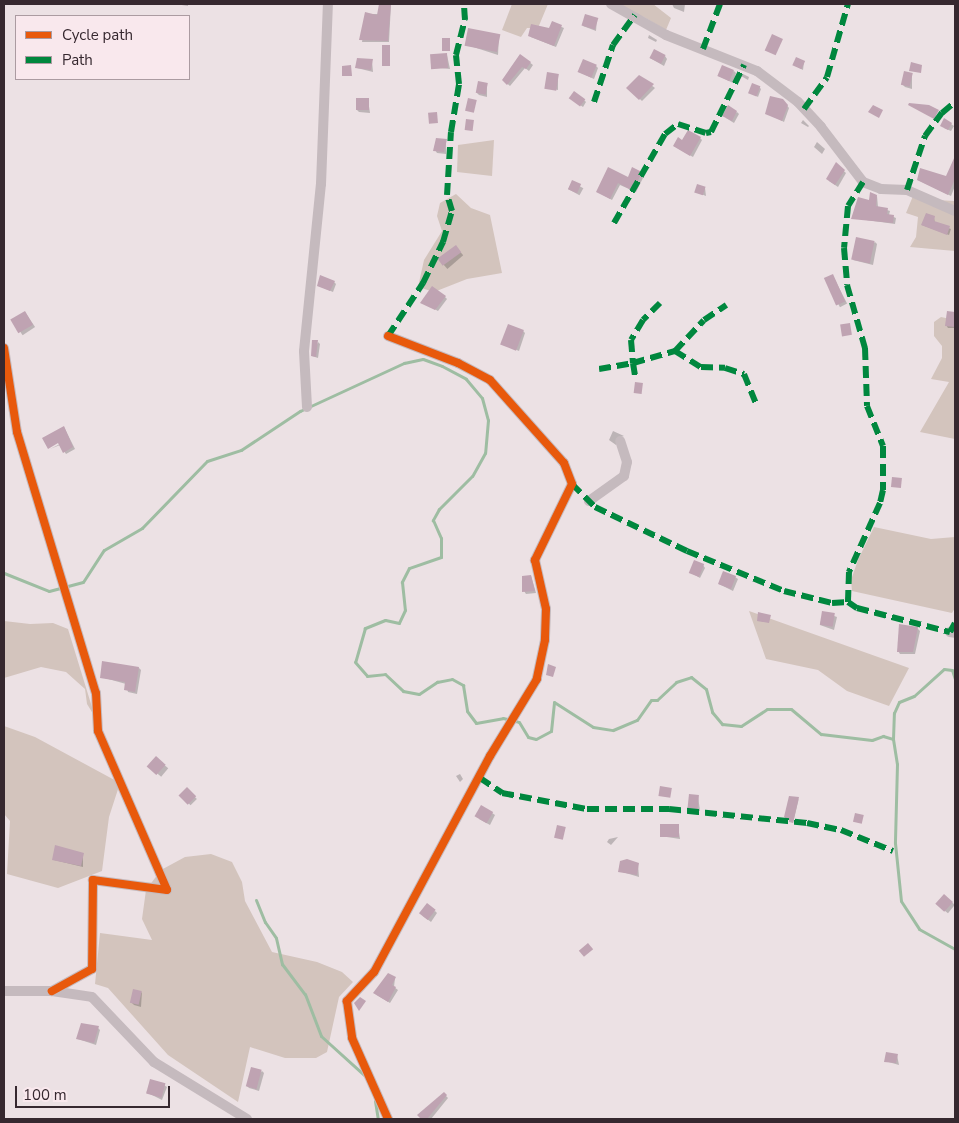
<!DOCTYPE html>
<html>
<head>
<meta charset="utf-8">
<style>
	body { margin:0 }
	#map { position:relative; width:959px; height:1123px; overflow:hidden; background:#ece1e4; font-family:"Nunito Sans",sans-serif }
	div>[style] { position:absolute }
	.green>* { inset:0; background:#d3c4bd }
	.shadow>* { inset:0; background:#0003; transform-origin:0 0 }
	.stream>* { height:3px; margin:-1.5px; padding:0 1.5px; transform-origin:1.5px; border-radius:1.5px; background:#9ebda2 }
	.building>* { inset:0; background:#bfa3b2; transform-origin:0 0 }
	.minor>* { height:10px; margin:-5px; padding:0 5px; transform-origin:5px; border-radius:5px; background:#c5babe }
	.quiet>* { height:6px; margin-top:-3px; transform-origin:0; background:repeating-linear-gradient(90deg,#00873e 0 12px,transparent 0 18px) }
	.cycleway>* { height:8px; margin:-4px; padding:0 4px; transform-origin:4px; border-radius:4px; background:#e8590c }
	span { translate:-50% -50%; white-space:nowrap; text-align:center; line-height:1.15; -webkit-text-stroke:5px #f9e8ed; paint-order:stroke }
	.frame { position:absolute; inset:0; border:5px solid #36282f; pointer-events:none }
	.legend { position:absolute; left:15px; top:15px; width:175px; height:65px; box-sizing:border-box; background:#f9e8ed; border:1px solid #ab9ba1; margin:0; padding:6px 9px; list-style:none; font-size:15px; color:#36282f }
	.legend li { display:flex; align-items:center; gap:10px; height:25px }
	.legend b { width:25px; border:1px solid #ab9ba1 }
	.scale { position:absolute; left:15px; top:1086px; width:155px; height:22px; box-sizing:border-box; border:2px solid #36282f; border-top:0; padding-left:6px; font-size:15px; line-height:18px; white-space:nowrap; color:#36282f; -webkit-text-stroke:4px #f9e8ed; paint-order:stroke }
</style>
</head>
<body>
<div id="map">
	<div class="green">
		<i style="clip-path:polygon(512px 4px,548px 4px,538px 28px,527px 28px,521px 37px,502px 30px)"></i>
		<i style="clip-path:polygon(604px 4px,653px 4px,671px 18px,666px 30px,644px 17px)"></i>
		<i style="clip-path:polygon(494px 140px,492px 176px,457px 172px,458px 145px)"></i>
		<i style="clip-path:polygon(456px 194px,471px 208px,490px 215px,502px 273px,467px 279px,434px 292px,418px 287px,424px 260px,442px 231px,437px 216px,440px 203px)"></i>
		<i style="clip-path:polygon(913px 196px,936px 200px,954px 201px,955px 198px,955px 251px,910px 247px,916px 237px,918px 217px,906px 213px)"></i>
		<i style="clip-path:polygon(941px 317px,955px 320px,955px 439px,920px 432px,949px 382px,931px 379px,942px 358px,942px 346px,934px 336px,934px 322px)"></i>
		<i style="clip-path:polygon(874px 527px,931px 539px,955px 537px,955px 608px,952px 613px,852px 591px,851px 580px,858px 560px)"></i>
		<i style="clip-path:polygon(749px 611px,909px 668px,889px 706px,847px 691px,818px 670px,766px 659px)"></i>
		<i style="clip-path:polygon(4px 621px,30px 624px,53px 623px,68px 629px,95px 717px,87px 704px,85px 689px,66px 672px,41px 667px,4px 678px)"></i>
		<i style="clip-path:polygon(4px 726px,35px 737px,120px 783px,109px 817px,102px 871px,58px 888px,7px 874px,10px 821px,4px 814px)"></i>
		<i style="clip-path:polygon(211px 854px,232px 862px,242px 882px,245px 901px,272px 952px,317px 962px,342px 972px,353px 982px,339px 997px,327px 1052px,316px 1058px,285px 1058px,250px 1047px,238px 1102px,168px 1055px,108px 988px,95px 984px,100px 933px,152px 940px,142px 919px,146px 890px,161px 870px,185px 857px)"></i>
	</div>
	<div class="shadow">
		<i style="clip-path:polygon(175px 4px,188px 4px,188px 6px)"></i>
		<i style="clip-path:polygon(379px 4px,391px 4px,389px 42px,362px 42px,366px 14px,380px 14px)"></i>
		<i style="clip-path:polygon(672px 4px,685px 4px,684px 12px,674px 8px)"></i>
		<i style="clip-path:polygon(597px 19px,596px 31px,583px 26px)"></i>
		<i style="clip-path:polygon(552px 23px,564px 28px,556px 47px,531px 37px,550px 30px)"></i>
		<i style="clip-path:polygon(649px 35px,657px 40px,656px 42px,648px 38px)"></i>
		<i style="clip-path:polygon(499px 36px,498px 55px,467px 45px)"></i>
		<i style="clip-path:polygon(447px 55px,450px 69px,431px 67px)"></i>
		<i style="clip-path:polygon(520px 55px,533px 65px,529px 71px,525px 68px,510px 86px,503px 80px)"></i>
		<i style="clip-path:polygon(665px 56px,667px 59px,664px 66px,650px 58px)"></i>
		<i style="clip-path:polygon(372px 61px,373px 72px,357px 68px)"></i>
		<i style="clip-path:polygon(804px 62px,803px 70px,794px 65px)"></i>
		<i style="clip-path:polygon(596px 66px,598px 68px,594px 79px,579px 72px)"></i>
		<i style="clip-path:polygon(734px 71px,736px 73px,733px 83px,719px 76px)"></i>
		<i style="clip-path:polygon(743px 74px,749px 77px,748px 80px,741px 76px)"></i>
		<i style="clip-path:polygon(912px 74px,912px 89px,905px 87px,903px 85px)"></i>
		<i style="clip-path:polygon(558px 76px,558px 90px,546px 88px)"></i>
		<i style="clip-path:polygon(639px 76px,655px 88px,642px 101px,628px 88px)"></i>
		<i style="clip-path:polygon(487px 84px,487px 97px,479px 95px,477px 93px)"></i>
		<i style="clip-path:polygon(759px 87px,761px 89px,758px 97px,750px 92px)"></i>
		<i style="clip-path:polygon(368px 100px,370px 113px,359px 112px,357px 110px)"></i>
		<i style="clip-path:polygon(573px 100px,584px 100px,586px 102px,583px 107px)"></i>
		<i style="clip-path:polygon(785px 103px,789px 108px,784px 122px,767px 113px)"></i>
		<i style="clip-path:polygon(737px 112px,739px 114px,734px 123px,726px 118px)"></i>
		<i style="clip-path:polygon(803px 120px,809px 126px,808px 127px,801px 123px)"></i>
		<i style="clip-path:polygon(951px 124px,954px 126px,951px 131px,944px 128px)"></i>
		<i style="clip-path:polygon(700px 138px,702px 140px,693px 157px,674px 146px)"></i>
		<i style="clip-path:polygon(446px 140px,446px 154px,437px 153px,435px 150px)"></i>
		<i style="clip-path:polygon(817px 142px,825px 149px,822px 154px,814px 147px)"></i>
		<i style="clip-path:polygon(954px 162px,955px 186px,951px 196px,918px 180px,947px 178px)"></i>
		<i style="clip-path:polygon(836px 164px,846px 173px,838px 187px,829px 181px)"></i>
		<i style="clip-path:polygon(609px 169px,628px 179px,633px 169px,644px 176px,636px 192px,620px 185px,612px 200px,598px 192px)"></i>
		<i style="left:572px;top:182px;width:13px;height:8px;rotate:29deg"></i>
		<i style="clip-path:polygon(705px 188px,706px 196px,696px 192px)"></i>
		<i style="clip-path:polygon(877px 196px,878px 207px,890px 211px,889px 215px,896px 218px,895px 224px,852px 218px)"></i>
		<i style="clip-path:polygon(934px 218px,935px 223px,951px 229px,949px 235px,922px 225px)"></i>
		<i style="clip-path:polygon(875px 242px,877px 244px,873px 265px,853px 260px)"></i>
		<i style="left:456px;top:247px;width:11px;height:21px;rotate:49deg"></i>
		<i style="left:833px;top:276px;width:31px;height:8px;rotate:63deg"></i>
		<i style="clip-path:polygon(334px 282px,336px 284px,333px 292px,319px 286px)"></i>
		<i style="clip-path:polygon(445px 297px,447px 299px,438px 311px,421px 302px)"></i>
		<i style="left:25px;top:312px;width:18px;height:15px;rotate:56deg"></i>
		<i style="clip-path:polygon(954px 313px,955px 328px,948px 328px,946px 325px)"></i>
		<i style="clip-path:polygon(523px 331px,525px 333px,519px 351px,503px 344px)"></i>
		<i style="clip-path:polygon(318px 342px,320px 344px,318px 358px,312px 356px)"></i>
		<i style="clip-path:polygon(64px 427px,75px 449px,66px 454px,60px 445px,50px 449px,64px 442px)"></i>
		<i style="clip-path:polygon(613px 431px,624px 436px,617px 438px,616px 445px,609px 440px)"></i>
		<i style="clip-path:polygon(703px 565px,705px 568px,700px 578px,690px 572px)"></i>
		<i style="clip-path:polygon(531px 576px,536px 593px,526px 594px,524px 591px)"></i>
		<i style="clip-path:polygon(735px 577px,738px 579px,733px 591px,719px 584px)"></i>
		<i style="clip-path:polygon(823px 612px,837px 617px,834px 630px,820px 625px)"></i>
		<i style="clip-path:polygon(917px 628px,920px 631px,915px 654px,900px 654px,898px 651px)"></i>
		<i style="clip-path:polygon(139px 668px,141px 670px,137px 694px,128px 692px,126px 684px,101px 677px)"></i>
		<i style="left:156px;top:758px;width:16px;height:11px;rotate:40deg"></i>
		<i style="clip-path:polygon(460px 774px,463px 779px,460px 782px,456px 776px)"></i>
		<i style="left:187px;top:789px;width:14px;height:9px;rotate:45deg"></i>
		<i style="clip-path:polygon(698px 796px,700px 811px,692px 810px,689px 808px)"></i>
		<i style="clip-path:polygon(799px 798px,793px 823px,789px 822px,789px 818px)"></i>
		<i style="clip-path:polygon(492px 813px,495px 815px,490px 825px,479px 819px)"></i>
		<i style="clip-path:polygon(678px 826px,680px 839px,660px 836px)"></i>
		<i style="clip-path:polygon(618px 837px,611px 845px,607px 842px,609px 839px)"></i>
		<i style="clip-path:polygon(83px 854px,83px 867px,54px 860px)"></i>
		<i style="clip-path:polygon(638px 865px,639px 877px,619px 871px)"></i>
		<i style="left:944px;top:896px;width:14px;height:11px;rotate:39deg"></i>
		<i style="clip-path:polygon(435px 911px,437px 913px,431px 922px,423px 916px)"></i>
		<i style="clip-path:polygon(395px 978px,394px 987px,398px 990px,390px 1003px,377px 995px)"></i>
		<i style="clip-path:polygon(142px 992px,141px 1007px,134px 1005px,132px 1003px)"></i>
		<i style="clip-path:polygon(98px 1028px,100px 1030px,96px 1045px,78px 1039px)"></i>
		<i style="clip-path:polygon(897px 1055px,899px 1065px,885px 1061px)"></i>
		<i style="clip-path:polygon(262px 1071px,264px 1073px,259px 1091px,249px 1088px,247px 1086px)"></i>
		<i style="clip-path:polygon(164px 1085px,167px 1087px,162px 1100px,146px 1092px)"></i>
		<i style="clip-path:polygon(444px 1094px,448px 1098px,431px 1119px,423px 1119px,419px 1115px)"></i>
	</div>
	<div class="stream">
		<i style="left:4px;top:573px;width:48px;rotate:21.8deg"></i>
		<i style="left:49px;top:591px;width:35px;rotate:-15deg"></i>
		<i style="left:83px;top:582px;width:38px;rotate:-57deg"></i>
		<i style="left:104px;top:550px;width:44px;rotate:-30.1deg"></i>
		<i style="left:142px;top:528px;width:93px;rotate:-45.9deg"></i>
		<i style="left:207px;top:461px;width:36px;rotate:-18deg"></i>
		<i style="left:241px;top:450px;width:71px;rotate:-33.5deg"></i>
		<i style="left:300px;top:411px;width:115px;rotate:-24.8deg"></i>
		<i style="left:404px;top:363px;width:19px;rotate:-12deg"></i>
		<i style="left:423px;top:359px;width:20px;rotate:20deg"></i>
		<i style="left:442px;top:366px;width:27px;rotate:28deg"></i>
		<i style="left:466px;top:379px;width:25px;rotate:50deg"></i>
		<i style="left:482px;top:398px;width:23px;rotate:75deg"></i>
		<i style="left:488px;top:420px;width:33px;rotate:95deg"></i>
		<i style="left:485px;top:453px;width:26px;rotate:119deg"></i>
		<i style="left:472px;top:476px;width:47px;rotate:135deg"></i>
		<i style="left:439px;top:509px;width:13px;rotate:119deg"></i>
		<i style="left:433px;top:520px;width:20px;rotate:66deg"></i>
		<i style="left:441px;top:538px;width:19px;rotate:90deg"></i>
		<i style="left:441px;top:557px;width:34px;rotate:161deg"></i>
		<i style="left:409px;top:568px;width:16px;rotate:117deg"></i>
		<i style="left:402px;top:582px;width:28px;rotate:84deg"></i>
		<i style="left:405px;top:610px;width:14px;rotate:115deg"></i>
		<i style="left:399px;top:623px;width:14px;rotate:-168deg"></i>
		<i style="left:385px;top:620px;width:22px;rotate:158deg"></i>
		<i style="left:365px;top:628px;width:35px;rotate:106deg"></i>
		<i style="left:355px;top:662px;width:18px;rotate:49deg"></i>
		<i style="left:367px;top:676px;width:18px;rotate:-6deg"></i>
		<i style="left:385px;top:674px;width:25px;rotate:43deg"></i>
		<i style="left:403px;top:691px;width:16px;rotate:11deg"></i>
		<i style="left:419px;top:694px;width:22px;rotate:-34deg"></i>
		<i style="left:437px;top:682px;width:15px;rotate:-11deg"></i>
		<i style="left:452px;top:679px;width:13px;rotate:29deg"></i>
		<i style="left:463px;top:685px;width:26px;rotate:81deg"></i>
		<i style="left:467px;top:711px;width:15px;rotate:53deg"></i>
		<i style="left:476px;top:723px;width:27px;rotate:-10deg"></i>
		<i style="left:503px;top:718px;width:16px;rotate:14deg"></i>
		<i style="left:519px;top:722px;width:17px;rotate:59deg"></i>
		<i style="left:528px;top:737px;width:8px;rotate:14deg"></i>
		<i style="left:536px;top:739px;width:17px;rotate:-28deg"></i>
		<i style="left:551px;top:731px;width:29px;rotate:-84deg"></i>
		<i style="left:554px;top:702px;width:46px;rotate:32.7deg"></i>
		<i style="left:593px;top:727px;width:20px;rotate:9deg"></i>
		<i style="left:613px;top:730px;width:26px;rotate:-23deg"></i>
		<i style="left:637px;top:720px;width:24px;rotate:-55deg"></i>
		<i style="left:651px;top:700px;width:6px"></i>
		<i style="left:657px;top:700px;width:26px;rotate:-43deg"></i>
		<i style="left:676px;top:682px;width:16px;rotate:-18deg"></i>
		<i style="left:691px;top:677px;width:19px;rotate:39deg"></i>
		<i style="left:706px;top:689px;width:24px;rotate:75deg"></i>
		<i style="left:712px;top:712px;width:16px;rotate:50deg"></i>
		<i style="left:722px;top:724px;width:19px;rotate:6deg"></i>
		<i style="left:741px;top:726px;width:31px;rotate:-33deg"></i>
		<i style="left:767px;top:709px;width:24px"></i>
		<i style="left:791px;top:709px;width:39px;rotate:40deg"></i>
		<i style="left:821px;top:734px;width:51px;rotate:6.7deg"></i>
		<i style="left:872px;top:740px;width:12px;rotate:-20deg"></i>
		<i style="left:883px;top:736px;width:10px;rotate:17deg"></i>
		<i style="left:893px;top:739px;width:25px;rotate:81deg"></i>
		<i style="left:897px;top:764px;width:79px;rotate:91.5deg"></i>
		<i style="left:895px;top:843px;width:58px;rotate:84.1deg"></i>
		<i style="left:901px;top:901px;width:33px;rotate:57deg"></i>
		<i style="left:919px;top:929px;width:41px;rotate:29.1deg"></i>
		<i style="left:893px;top:739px;width:26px;rotate:-88deg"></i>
		<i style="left:894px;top:713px;width:12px;rotate:-66deg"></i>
		<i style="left:899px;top:702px;width:16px;rotate:-22deg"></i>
		<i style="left:914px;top:696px;width:40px;rotate:-42deg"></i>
		<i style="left:944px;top:669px;width:8px;rotate:7deg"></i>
		<i style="left:952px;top:670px;width:9px;rotate:72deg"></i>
		<i style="left:256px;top:900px;width:24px;rotate:68deg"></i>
		<i style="left:265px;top:922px;width:19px;rotate:55deg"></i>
		<i style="left:276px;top:938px;width:27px;rotate:77deg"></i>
		<i style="left:282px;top:964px;width:38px;rotate:53deg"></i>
		<i style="left:305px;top:994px;width:45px;rotate:69.1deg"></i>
		<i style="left:321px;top:1036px;width:58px;rotate:42.2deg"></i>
		<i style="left:375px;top:1101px;width:18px;rotate:81deg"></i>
	</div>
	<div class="building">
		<i style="clip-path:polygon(379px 4px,391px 4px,388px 41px,359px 40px,365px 12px,377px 15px)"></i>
		<i style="left:585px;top:14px;width:14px;height:12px;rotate:17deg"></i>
		<i style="clip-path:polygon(552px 21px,562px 25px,554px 46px,528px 36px,531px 24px,549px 28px)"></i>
		<i style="left:468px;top:28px;width:33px;height:18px;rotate:11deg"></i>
		<i style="left:772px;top:34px;width:12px;height:18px;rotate:24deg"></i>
		<i style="left:442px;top:38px;width:8px;height:13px"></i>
		<i style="left:382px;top:45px;width:8px;height:21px"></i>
		<i style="left:654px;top:49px;width:13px;height:10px;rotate:27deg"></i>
		<i style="left:447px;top:53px;width:15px;height:17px;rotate:86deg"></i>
		<i style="clip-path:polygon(520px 54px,531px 62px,526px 69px,522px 67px,507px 85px,502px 80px)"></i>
		<i style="left:796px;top:57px;width:10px;height:9px;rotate:24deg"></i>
		<i style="clip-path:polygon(357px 58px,373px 59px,371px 70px,355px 68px)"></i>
		<i style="left:583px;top:59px;width:15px;height:14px;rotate:23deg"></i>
		<i style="clip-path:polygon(911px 62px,922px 65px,921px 73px,909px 71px)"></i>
		<i style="clip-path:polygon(351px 65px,352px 76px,342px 76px,342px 66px)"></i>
		<i style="left:722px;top:65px;width:13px;height:12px;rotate:23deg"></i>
		<i style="left:904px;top:71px;width:9px;height:14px;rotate:13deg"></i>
		<i style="left:547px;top:72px;width:12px;height:17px;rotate:9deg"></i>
		<i style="clip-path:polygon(639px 75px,654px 84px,639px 100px,626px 88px)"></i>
		<i style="left:478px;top:81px;width:10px;height:12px;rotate:11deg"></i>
		<i style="left:752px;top:83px;width:9px;height:11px;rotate:21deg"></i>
		<i style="left:574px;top:91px;width:14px;height:9px;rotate:36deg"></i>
		<i style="clip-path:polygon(770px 96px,783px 99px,788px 105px,782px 121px,765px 114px)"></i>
		<i style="left:356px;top:98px;width:13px;height:12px"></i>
		<i style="left:468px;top:98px;width:9px;height:13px;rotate:13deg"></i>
		<i style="clip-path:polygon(909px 103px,929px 105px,939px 110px,934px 119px,908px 105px)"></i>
		<i style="clip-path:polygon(728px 105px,737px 111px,732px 121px,722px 116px)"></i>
		<i style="clip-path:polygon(873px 105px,883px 110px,879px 118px,868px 112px)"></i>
		<i style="left:437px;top:112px;width:11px;height:9px;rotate:85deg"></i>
		<i style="clip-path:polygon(944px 118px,952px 123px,948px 130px,940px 126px)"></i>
		<i style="left:466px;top:119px;width:8px;height:11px;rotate:7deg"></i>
		<i style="clip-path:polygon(688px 130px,701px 137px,690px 156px,673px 146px,678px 137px,682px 140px)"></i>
		<i style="clip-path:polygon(436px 138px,447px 139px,444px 152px,433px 151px)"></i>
		<i style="clip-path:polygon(955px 156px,955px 179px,948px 195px,917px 180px,920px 168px,946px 176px)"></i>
		<i style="clip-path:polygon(836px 162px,845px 170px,835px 185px,826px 179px)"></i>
		<i style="clip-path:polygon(608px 167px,628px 177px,632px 167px,642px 172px,633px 191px,618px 183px,610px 199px,596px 192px)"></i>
		<i style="left:572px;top:180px;width:10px;height:10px;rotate:24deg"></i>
		<i style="left:697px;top:184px;width:9px;height:9px;rotate:18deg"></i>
		<i style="clip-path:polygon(870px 192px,877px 195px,876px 206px,888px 208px,887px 214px,894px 215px,893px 223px,851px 219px,858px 197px,869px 200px)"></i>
		<i style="clip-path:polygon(926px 213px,935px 216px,934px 221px,950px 226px,947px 235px,921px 225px)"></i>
		<i style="left:856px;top:237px;width:19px;height:23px;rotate:12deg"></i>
		<i style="left:456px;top:245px;width:9px;height:23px;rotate:54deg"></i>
		<i style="left:833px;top:274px;width:30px;height:10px;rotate:66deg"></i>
		<i style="clip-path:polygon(320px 275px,335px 281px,330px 291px,317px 286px)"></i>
		<i style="clip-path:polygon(432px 286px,446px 296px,435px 310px,420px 303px)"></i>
		<i style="left:25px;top:311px;width:16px;height:17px;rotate:60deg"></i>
		<i style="clip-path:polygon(947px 311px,955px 312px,955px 327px,945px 326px)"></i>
		<i style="left:850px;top:323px;width:12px;height:10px;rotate:81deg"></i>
		<i style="left:508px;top:324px;width:17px;height:22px;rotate:21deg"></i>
		<i style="clip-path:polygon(312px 340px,318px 340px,316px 357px,311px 356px)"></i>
		<i style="left:635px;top:382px;width:8px;height:11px;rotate:7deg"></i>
		<i style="clip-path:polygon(64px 426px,73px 447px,63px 453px,58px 443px,48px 449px,42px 438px)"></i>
		<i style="left:892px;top:477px;width:10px;height:10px;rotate:6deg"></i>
		<i style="left:694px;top:560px;width:11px;height:14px;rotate:22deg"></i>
		<i style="left:723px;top:571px;width:14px;height:14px;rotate:21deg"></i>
		<i style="clip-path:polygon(531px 575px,535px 591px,522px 592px,522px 576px)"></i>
		<i style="left:822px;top:611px;width:13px;height:14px;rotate:9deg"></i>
		<i style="clip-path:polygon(758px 612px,771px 615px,769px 623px,757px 621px)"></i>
		<i style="clip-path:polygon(899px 624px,918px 627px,913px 652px,897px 652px)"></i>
		<i style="clip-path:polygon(102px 661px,139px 667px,135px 692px,124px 690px,125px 682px,100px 678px)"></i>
		<i style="clip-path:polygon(548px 664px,556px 667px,553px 677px,546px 675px)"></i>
		<i style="left:156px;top:756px;width:13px;height:14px;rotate:42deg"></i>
		<i style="left:660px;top:786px;width:12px;height:10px;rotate:9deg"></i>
		<i style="left:187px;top:787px;width:13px;height:12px;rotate:45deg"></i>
		<i style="left:689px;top:794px;width:10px;height:14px;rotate:6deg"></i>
		<i style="clip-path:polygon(789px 796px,799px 797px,793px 823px,784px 817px)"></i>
		<i style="left:481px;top:805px;width:14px;height:13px;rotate:30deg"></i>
		<i style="left:855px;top:813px;width:9px;height:9px;rotate:13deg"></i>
		<i style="left:660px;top:824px;width:19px;height:13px"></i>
		<i style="left:557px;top:825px;width:9px;height:13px;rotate:13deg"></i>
		<i style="clip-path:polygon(55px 845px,84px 853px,81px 866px,52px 860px)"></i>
		<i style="clip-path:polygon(627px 859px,639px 863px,637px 875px,618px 872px,620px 861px)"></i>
		<i style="left:944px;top:894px;width:12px;height:13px;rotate:42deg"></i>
		<i style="left:427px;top:903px;width:11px;height:13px;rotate:38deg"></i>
		<i style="left:588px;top:943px;width:8px;height:12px;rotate:50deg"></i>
		<i style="clip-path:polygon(388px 973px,396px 977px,392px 985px,396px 987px,388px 1002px,373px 993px)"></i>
		<i style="left:133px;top:989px;width:9px;height:14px;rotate:13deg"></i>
		<i style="clip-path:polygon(360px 997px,366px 1001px,359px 1011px,354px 1003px)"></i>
		<i style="clip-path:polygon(81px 1023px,99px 1026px,94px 1043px,76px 1039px)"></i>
		<i style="clip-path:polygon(886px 1052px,898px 1054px,896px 1063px,884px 1062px)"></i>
		<i style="left:251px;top:1067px;width:11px;height:20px;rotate:15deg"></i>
		<i style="left:150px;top:1079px;width:16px;height:15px;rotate:15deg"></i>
		<i style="clip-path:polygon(444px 1092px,447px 1095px,427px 1119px,421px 1119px,417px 1115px)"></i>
	</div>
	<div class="minor">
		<i style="left:611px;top:4px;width:63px;rotate:29.4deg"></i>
		<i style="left:666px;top:35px;width:98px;rotate:21.6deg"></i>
		<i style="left:757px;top:71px;width:51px;rotate:37.1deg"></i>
		<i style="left:798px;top:102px;width:34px;rotate:47deg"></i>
		<i style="left:821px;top:127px;width:69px;rotate:52.6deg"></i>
		<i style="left:863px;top:182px;width:19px;rotate:21deg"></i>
		<i style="left:881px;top:189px;width:26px;rotate:2deg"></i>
		<i style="left:907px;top:190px;width:52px;rotate:23.6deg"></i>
		<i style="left:388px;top:336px;width:75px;rotate:21.1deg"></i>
		<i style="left:458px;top:363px;width:36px;rotate:28deg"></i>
		<i style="left:490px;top:380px;width:111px;rotate:48.3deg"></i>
		<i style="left:564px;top:463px;width:22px;rotate:69deg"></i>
		<i style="left:572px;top:484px;width:85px;rotate:116deg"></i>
		<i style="left:535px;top:560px;width:50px;rotate:77.3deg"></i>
		<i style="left:546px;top:609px;width:31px;rotate:92deg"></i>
		<i style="left:545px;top:640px;width:40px;rotate:102deg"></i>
		<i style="left:537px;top:679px;width:90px;rotate:121.4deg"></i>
		<i style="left:490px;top:756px;width:245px;rotate:118.2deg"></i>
		<i style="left:374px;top:972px;width:40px;rotate:133deg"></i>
		<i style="left:347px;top:1001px;width:37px;rotate:82deg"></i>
		<i style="left:352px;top:1038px;width:89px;rotate:66deg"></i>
		<i style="left:4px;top:348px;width:85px;rotate:81.2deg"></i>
		<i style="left:17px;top:432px;width:273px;rotate:73.2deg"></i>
		<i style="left:96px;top:693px;width:38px;rotate:87deg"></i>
		<i style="left:98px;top:731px;width:173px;rotate:66.5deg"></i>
		<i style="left:167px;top:890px;width:75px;rotate:-172.3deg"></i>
		<i style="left:93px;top:880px;width:89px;rotate:90.6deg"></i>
		<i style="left:92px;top:969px;width:46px;rotate:151.2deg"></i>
		<i style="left:307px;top:407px;width:56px;rotate:-93.1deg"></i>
		<i style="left:304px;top:351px;width:168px;rotate:-84.2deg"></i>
		<i style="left:321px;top:184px;width:180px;rotate:-87.8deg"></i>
		<i style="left:589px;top:501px;width:43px;rotate:-35.5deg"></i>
		<i style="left:624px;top:476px;width:14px;rotate:-78deg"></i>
		<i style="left:627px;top:462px;width:22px;rotate:-108deg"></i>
		<i style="left:950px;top:632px;width:5px;rotate:11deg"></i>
		<i style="left:4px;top:991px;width:48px"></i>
		<i style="left:52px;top:991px;width:40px;rotate:8.5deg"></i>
		<i style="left:92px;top:997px;width:90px;rotate:46.4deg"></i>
		<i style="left:154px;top:1062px;width:109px;rotate:31.5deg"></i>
	</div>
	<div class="quiet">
		<i style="left:703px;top:49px;width:48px;rotate:-69.3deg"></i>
		<i style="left:594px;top:102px;width:60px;rotate:-71.6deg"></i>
		<i style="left:613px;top:45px;width:37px;rotate:-54deg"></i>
		<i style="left:804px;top:109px;width:39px;rotate:-54deg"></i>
		<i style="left:827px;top:77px;width:76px;rotate:-74deg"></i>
		<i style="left:863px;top:182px;width:28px;rotate:122deg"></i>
		<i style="left:848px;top:206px;width:42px;rotate:95.4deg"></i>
		<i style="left:844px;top:248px;width:37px;rotate:85deg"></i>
		<i style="left:847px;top:285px;width:66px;rotate:74.1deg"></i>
		<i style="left:865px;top:348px;width:58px;rotate:88deg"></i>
		<i style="left:867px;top:406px;width:43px;rotate:68.2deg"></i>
		<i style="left:883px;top:446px;width:44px;rotate:90deg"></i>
		<i style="left:883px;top:490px;width:13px;rotate:103deg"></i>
		<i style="left:880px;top:503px;width:76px;rotate:114.2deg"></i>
		<i style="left:849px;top:572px;width:30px;rotate:92deg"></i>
		<i style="left:848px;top:602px;width:11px;rotate:34deg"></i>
		<i style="left:857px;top:608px;width:96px;rotate:14.5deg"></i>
		<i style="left:950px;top:632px;width:10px;rotate:-61deg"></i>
		<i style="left:907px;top:190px;width:57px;rotate:-71.6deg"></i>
		<i style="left:925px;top:136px;width:29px;rotate:-54deg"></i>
		<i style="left:942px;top:113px;width:17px;rotate:-40deg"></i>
		<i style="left:614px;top:223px;width:103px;rotate:-60.2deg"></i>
		<i style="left:665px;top:134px;width:16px;rotate:-38deg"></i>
		<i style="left:678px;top:124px;width:29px;rotate:18deg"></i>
		<i style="left:706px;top:133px;width:5px;rotate:-11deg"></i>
		<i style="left:711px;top:132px;width:75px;rotate:-63.8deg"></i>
		<i style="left:660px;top:303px;width:24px;rotate:135deg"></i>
		<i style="left:643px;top:320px;width:23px;rotate:121deg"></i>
		<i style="left:631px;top:340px;width:23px;rotate:85deg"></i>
		<i style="left:633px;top:363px;width:44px;rotate:-15.9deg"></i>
		<i style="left:675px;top:351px;width:31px;rotate:32deg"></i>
		<i style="left:701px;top:367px;width:24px;rotate:2deg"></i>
		<i style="left:725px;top:368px;width:20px;rotate:18deg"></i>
		<i style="left:744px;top:374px;width:32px;rotate:68deg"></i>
		<i style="left:388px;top:336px;width:64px;rotate:-56.6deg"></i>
		<i style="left:423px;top:283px;width:46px;rotate:-64deg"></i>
		<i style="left:443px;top:242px;width:32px;rotate:-74deg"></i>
		<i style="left:452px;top:211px;width:17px;rotate:-107deg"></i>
		<i style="left:447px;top:195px;width:63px;rotate:-86.4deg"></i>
		<i style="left:451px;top:132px;width:49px;rotate:-80.5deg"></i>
		<i style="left:459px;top:84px;width:29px;rotate:-96deg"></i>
		<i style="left:456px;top:55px;width:36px;rotate:-76deg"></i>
		<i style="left:465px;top:20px;width:16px;rotate:-94deg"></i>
		<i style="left:675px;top:351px;width:42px;rotate:-46.9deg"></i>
		<i style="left:704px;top:320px;width:27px;rotate:-34deg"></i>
		<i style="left:599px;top:369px;width:35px;rotate:-10deg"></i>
		<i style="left:633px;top:363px;width:13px;rotate:81deg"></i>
		<i style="left:572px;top:484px;width:33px;rotate:45deg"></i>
		<i style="left:595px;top:507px;width:102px;rotate:25.6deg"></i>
		<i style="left:687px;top:551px;width:105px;rotate:22.4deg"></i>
		<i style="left:784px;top:591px;width:49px;rotate:14deg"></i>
		<i style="left:832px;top:603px;width:16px;rotate:-4deg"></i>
		<i style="left:480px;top:778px;width:27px;rotate:34deg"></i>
		<i style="left:502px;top:793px;width:86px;rotate:10.7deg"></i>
		<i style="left:587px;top:809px;width:82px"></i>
		<i style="left:669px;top:809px;width:139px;rotate:5.8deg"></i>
		<i style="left:807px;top:823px;width:35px;rotate:12deg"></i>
		<i style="left:841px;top:830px;width:56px;rotate:22deg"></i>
	</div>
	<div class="cycleway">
		<i style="left:388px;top:336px;width:75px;rotate:21.1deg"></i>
		<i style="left:458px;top:363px;width:36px;rotate:28deg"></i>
		<i style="left:490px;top:380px;width:111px;rotate:48.3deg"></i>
		<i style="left:564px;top:463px;width:22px;rotate:69deg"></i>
		<i style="left:572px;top:484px;width:85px;rotate:116deg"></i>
		<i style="left:535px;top:560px;width:50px;rotate:77.3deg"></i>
		<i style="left:546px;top:609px;width:31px;rotate:92deg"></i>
		<i style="left:545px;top:640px;width:40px;rotate:102deg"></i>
		<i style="left:537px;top:679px;width:90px;rotate:121.4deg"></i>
		<i style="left:490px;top:756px;width:245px;rotate:118.2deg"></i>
		<i style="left:374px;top:972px;width:40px;rotate:133deg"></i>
		<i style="left:347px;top:1001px;width:37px;rotate:82deg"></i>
		<i style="left:352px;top:1038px;width:89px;rotate:66deg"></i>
		<i style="left:4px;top:348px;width:85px;rotate:81.2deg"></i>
		<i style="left:17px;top:432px;width:273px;rotate:73.2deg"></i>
		<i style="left:96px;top:693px;width:38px;rotate:87deg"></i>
		<i style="left:98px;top:731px;width:173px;rotate:66.5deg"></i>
		<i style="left:167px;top:890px;width:75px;rotate:-172.3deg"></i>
		<i style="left:93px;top:880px;width:89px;rotate:90.6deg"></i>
		<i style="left:92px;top:969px;width:46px;rotate:151.2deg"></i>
	</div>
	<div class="frame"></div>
	<ul class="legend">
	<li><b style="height:6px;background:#e8590c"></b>Cycle path</li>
	<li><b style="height:6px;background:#00873e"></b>Path</li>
	</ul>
	<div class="scale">100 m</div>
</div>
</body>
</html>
